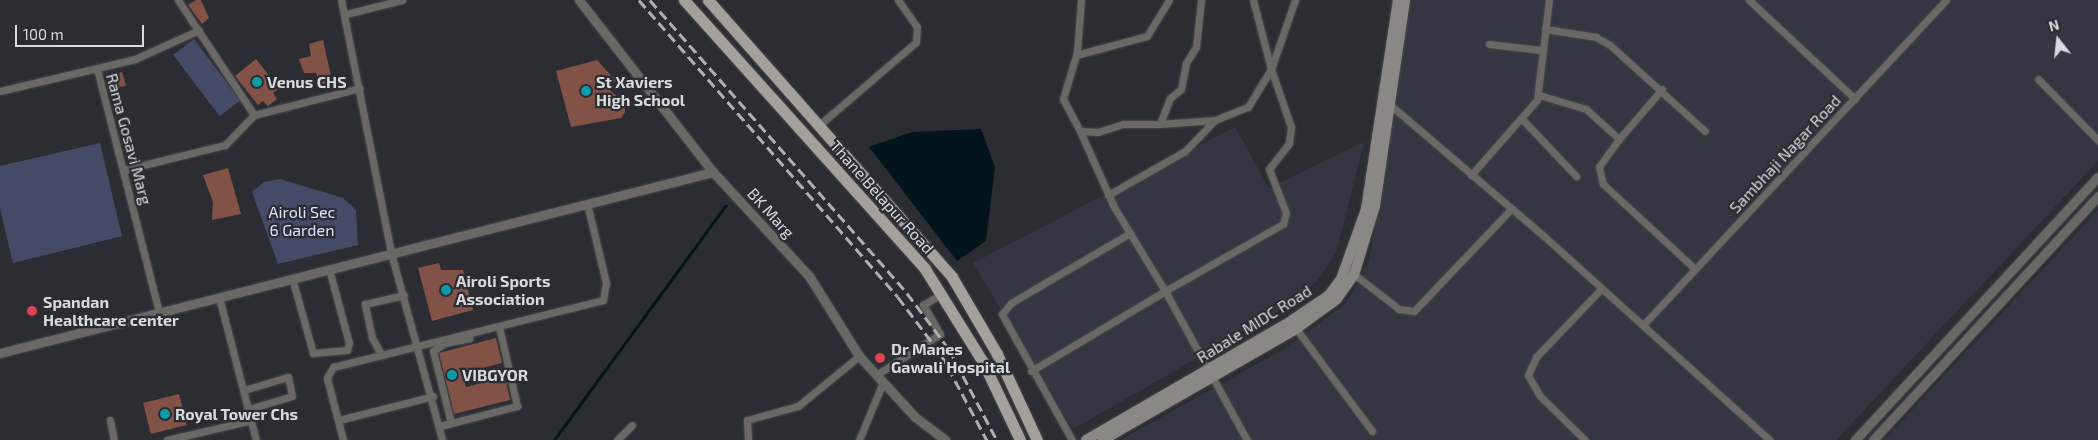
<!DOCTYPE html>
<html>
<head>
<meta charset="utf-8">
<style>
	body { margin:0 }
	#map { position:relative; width:2098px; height:440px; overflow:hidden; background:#2c2d32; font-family:"Exo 2",sans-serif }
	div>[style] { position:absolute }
	.built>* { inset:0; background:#343641 }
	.green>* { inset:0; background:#454a66; transform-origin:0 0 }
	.water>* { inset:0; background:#03151a }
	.stream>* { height:2.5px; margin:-1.25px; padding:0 1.25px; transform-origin:1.25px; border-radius:1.25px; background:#03151a }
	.building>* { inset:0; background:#835246; transform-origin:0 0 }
	.roads { filter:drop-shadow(0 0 1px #48494d) drop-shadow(0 0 1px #48494d) }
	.minor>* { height:7px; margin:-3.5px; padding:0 3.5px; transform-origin:3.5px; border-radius:3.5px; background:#696865 }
	.tertiary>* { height:9px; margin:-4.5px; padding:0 4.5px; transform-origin:4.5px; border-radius:4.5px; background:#696865 }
	.secondary>* { height:10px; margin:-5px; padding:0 5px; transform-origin:5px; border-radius:5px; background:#8a8885 }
	.primary>* { height:11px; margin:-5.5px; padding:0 5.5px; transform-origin:5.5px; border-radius:5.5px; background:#a4a19c }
	.rail>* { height:2.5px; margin-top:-1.25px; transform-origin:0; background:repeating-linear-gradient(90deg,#aeafb2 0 10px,transparent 0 15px) }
	.dots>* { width:14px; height:14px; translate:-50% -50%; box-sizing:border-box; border:2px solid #2c2d32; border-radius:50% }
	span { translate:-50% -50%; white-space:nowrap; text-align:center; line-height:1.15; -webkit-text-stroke:4.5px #2c2d32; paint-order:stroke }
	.poi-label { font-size:16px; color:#d9dadd; font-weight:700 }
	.left { translate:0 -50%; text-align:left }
	.street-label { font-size:16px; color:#d9dadd }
	.park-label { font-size:16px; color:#dce2ff }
	.north { position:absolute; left:2033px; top:15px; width:50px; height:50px; -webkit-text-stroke:4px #2c2d32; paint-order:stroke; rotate:344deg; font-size:14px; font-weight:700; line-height:20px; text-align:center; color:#d9dadd }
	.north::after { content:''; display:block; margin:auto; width:18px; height:22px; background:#d9dadd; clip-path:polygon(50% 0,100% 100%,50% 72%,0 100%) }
	.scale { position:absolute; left:15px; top:25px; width:129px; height:22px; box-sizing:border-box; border:2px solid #d9dadd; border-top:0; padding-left:6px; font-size:15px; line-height:18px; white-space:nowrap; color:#d9dadd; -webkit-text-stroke:4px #2c2d32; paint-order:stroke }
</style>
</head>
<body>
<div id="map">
	<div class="built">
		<i style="clip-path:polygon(1409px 0,2098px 0,2098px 161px,1836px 440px,1120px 440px,1284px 349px,1346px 303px,1369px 262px)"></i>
		<i style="clip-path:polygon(1235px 127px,1269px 188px,1364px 142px,1336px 253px,1317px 281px,1281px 310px,1073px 429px,973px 263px)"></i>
		<i style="clip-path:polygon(2098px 209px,2098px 440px,1884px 440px,2098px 210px)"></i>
	</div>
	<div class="green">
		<i style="left:194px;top:39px;width:77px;height:26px;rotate:53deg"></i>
		<i style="clip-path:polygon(100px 143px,122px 236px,13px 263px,0 209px,0 166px)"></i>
		<i style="clip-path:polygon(280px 179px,343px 198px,356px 210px,358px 245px,278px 264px,252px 192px,264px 182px)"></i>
	</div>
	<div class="water">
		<i style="clip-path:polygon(981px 129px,995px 167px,986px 241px,957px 261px,869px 147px,912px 132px)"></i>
	</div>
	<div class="stream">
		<i style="left:554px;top:440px;width:290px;rotate:-53.8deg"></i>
	</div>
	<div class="building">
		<i style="clip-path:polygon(196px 0,201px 0,209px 18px,202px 24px,188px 5px)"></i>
		<i style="clip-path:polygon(323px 40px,333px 85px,321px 86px,316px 73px,304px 73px,299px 59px,311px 56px,309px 44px)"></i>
		<i style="clip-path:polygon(256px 59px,279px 88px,273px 93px,277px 99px,268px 106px,263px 101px,258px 105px,235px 76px)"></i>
		<i style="clip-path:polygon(597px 60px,616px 81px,607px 88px,625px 103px,625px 112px,621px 118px,571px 127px,556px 71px)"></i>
		<i style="left:122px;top:72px;width:14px;height:15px;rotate:73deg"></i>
		<i style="clip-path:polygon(228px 168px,241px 214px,212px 220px,213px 202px,203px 175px)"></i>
		<i style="clip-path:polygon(439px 263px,441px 270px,463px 270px,473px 310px,432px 321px,418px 268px)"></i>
		<i style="clip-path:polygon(496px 338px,502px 363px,462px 373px,466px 387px,505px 377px,510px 400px,454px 414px,439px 353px)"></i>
		<i style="left:179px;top:394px;width:32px;height:37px;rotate:76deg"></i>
	</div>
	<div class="roads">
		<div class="minor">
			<i style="left:178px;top:0;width:138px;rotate:56.5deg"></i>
			<i style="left:341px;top:0;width:258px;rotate:78.8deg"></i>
			<i style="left:391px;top:253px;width:194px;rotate:74.7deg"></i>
			<i style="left:1081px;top:0;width:52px;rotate:94.4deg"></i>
			<i style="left:1077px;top:52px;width:49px;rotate:106.6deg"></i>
			<i style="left:1063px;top:99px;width:36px;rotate:62deg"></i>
			<i style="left:1080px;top:131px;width:18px;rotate:3deg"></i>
			<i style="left:1098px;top:132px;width:26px;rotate:-18deg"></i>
			<i style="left:1123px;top:124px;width:37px"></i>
			<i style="left:1160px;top:124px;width:28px;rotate:-69deg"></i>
			<i style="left:1170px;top:98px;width:14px;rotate:-39deg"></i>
			<i style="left:1181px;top:89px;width:26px;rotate:-79deg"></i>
			<i style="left:1186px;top:63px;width:19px;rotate:-58deg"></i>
			<i style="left:1196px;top:47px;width:47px;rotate:-83.9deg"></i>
			<i style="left:1749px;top:0;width:145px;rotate:43deg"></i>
			<i style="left:346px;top:14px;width:58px;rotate:-14deg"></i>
			<i style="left:1545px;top:29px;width:52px;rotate:8.9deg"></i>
			<i style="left:1596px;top:37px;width:16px;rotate:30deg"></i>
			<i style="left:1610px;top:45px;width:128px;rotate:42.2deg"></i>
			<i style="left:1489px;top:44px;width:52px;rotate:6.6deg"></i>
			<i style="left:1076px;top:55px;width:73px;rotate:-15deg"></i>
			<i style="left:1147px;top:36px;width:42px;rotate:-58.6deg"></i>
			<i style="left:97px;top:69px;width:251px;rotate:75.7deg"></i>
			<i style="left:2038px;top:79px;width:86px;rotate:45.5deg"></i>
			<i style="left:0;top:91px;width:139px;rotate:-13.3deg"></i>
			<i style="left:135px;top:59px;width:70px;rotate:-24.4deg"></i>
			<i style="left:1539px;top:95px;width:49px;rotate:16.6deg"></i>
			<i style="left:1586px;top:109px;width:45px;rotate:42.3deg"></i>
			<i style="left:1619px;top:139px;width:34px;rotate:126deg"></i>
			<i style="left:1599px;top:167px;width:17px;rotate:77deg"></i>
			<i style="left:1603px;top:184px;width:125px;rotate:42.7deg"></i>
			<i style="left:1388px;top:103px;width:206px;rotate:40.5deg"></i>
			<i style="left:1545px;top:237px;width:303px;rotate:42.1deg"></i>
			<i style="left:1522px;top:119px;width:79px;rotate:46.5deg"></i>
			<i style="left:1160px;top:124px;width:55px;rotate:-4.2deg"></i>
			<i style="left:1215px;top:120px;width:35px;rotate:-22deg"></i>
			<i style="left:1248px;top:107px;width:44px;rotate:-58.8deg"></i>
			<i style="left:1271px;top:69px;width:73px;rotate:-70.8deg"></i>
			<i style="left:818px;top:126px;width:129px;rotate:-40.6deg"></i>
			<i style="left:916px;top:42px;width:15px;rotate:-86deg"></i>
			<i style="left:917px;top:27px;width:33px;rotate:-125deg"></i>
			<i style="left:1080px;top:131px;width:83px;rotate:65.9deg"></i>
			<i style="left:1114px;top:207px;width:98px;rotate:58.7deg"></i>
			<i style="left:1165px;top:291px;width:136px;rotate:-29.6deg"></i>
			<i style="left:1283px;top:224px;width:11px;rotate:-75deg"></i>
			<i style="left:1286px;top:213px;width:47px;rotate:-111.1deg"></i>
			<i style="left:1269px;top:169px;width:33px;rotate:-52deg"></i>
			<i style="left:1289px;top:143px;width:16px;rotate:-83deg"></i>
			<i style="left:1291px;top:127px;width:61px;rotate:-109deg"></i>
			<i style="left:1271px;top:69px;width:71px;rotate:-104.6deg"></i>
			<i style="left:1619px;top:139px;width:66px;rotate:-49.3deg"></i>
			<i style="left:123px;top:170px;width:105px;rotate:-13.8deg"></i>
			<i style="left:225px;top:145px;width:42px;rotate:-46deg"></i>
			<i style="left:254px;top:115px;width:109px;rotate:-14.3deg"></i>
			<i style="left:1471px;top:175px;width:100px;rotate:-48.7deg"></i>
			<i style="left:1537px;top:100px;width:101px;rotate:-83.2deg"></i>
			<i style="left:1108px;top:195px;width:89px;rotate:-29.7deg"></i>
			<i style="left:1185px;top:151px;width:43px;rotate:-45.9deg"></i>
			<i style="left:1346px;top:268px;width:67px;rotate:37.7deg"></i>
			<i style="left:1399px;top:309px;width:15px;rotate:8deg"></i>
			<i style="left:1414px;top:311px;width:141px;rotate:-46.4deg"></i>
			<i style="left:292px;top:278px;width:78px;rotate:74.4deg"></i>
			<i style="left:313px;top:353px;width:34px;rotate:-5deg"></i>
			<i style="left:347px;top:350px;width:7px;rotate:-74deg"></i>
			<i style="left:349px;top:343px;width:77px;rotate:-105.1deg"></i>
			<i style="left:219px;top:297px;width:148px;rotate:75.5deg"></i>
			<i style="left:1643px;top:325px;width:444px;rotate:-47deg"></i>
			<i style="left:1294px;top:326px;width:131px;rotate:53.4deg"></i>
			<i style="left:381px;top:354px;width:18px;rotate:-119deg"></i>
			<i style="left:372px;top:338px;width:35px;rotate:-102deg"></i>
			<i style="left:365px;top:304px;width:40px;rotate:-13deg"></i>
			<i style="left:1031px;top:371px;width:156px;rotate:-30.8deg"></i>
			<i style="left:1165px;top:291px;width:170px;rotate:61.2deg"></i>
			<i style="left:876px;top:375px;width:76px;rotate:-32.6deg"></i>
			<i style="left:940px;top:334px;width:34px;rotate:-120deg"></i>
			<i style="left:923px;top:305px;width:21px;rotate:-31deg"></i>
			<i style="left:244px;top:390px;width:46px;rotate:-16.5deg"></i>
			<i style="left:288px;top:377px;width:19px;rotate:78deg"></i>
			<i style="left:292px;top:396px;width:45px;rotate:163.2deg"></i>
			<i style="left:110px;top:420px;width:20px;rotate:79deg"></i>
			<i style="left:339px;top:420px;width:97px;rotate:-14.3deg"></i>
			<i style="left:451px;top:423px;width:74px;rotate:-104deg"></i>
			<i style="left:433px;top:351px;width:14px;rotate:-34deg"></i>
			<i style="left:445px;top:343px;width:25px;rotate:-11deg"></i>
			<i style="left:440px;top:426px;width:80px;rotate:-14.6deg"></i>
			<i style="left:517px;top:406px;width:81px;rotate:-102.8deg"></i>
			<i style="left:167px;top:440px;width:87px;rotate:-13.2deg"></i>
			<i style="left:343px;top:440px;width:64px;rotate:-104.5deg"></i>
			<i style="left:327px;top:378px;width:13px;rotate:-61deg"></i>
			<i style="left:333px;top:367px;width:278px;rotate:-13.9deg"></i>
			<i style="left:603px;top:300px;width:17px;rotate:-80deg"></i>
			<i style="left:606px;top:283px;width:82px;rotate:-103.4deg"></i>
			<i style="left:617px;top:440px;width:21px;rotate:-45deg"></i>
			<i style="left:748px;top:440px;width:20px;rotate:-93deg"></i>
			<i style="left:747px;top:420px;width:53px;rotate:-15.4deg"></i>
			<i style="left:798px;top:406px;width:79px;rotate:-39.3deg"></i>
			<i style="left:859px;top:440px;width:63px;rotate:-67.5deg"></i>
			<i style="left:1072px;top:440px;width:144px;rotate:-119.1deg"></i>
			<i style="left:1002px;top:314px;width:14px;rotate:-51deg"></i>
			<i style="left:1011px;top:303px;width:138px;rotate:-30.5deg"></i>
			<i style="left:1585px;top:440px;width:63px;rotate:-135.6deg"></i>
			<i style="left:1540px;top:396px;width:24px;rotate:-120deg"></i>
			<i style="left:1528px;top:375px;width:20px;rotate:-66deg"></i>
			<i style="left:1536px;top:357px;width:95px;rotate:-46.3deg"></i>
		</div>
		<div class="tertiary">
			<i style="left:579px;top:0;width:218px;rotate:52.1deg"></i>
			<i style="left:713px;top:172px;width:142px;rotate:47.3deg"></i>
			<i style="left:809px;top:276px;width:94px;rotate:58deg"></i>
			<i style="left:859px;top:356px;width:83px;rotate:47.4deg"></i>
			<i style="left:915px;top:417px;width:38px;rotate:37deg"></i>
			<i style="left:0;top:353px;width:736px;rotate:-14.24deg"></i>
			<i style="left:1855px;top:440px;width:358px;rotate:-47.3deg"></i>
			<i style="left:1873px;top:440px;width:332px;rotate:-47.3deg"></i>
		</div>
		<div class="secondary">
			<i style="left:1086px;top:440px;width:237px;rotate:-30.1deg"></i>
			<i style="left:1291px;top:321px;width:46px;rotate:-34.4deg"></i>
			<i style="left:1329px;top:295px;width:20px;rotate:-53deg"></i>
			<i style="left:1341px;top:279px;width:74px;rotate:-70.3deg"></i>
			<i style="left:1366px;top:209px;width:211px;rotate:-81.3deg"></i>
			<i style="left:1103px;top:440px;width:223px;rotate:-29.9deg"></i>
			<i style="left:1296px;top:329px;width:51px;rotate:-36.2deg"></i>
			<i style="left:1337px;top:299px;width:29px;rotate:-55deg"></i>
			<i style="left:1354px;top:275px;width:72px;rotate:-73.1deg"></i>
			<i style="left:1375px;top:206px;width:208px;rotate:-81.7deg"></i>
		</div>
		<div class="primary">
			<i style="left:684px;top:0;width:361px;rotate:48.1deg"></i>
			<i style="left:925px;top:269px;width:110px;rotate:58.1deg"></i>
			<i style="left:983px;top:362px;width:86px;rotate:64.6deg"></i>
			<i style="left:708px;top:0;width:369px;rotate:48.6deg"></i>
			<i style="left:952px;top:277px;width:89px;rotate:59.7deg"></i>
			<i style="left:997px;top:354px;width:95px;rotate:65.1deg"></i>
		</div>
	</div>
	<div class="rail">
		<i style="left:639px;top:0;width:394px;rotate:48.9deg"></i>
		<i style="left:898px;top:297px;width:71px;rotate:53deg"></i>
		<i style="left:941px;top:354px;width:98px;rotate:61.9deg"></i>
		<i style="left:650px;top:0;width:390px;rotate:48.7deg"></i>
		<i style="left:907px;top:293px;width:70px;rotate:53.1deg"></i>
		<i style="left:949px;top:349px;width:103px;rotate:62.2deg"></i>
	</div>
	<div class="dots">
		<i style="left:257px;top:82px;background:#0f9aa8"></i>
		<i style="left:586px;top:91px;background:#0f9aa8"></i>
		<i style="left:446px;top:290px;background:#0f9aa8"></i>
		<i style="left:32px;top:311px;background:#e0444e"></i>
		<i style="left:880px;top:358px;background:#e0444e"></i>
		<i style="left:452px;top:375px;background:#0f9aa8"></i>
		<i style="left:165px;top:414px;background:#0f9aa8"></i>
	</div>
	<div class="poi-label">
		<span class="left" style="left:267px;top:82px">Venus CHS</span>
		<span class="left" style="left:596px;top:91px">St Xaviers<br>High School</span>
		<span class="left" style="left:456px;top:290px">Airoli Sports<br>Association</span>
		<span class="left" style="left:43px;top:311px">Spandan<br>Healthcare center</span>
		<span class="left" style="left:891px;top:358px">Dr Manes<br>Gawali Hospital</span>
		<span class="left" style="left:462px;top:375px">VIBGYOR</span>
		<span class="left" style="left:175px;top:414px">Royal Tower Chs</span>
	</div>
	<div class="street-label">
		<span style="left:129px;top:139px;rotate:75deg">Rama Gosavi Marg</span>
		<span style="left:1785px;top:154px;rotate:-47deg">Sambhaji Nagar Road</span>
		<span style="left:882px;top:197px;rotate:48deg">Thane Belapur Road</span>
		<span style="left:771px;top:213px;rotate:48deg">BK Marg</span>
		<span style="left:1254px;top:324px;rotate:-32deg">Rabale MIDC Road</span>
	</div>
	<div class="park-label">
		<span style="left:302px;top:221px">Airoli Sec<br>6 Garden</span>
	</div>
	<div class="north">N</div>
	<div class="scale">100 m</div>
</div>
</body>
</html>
